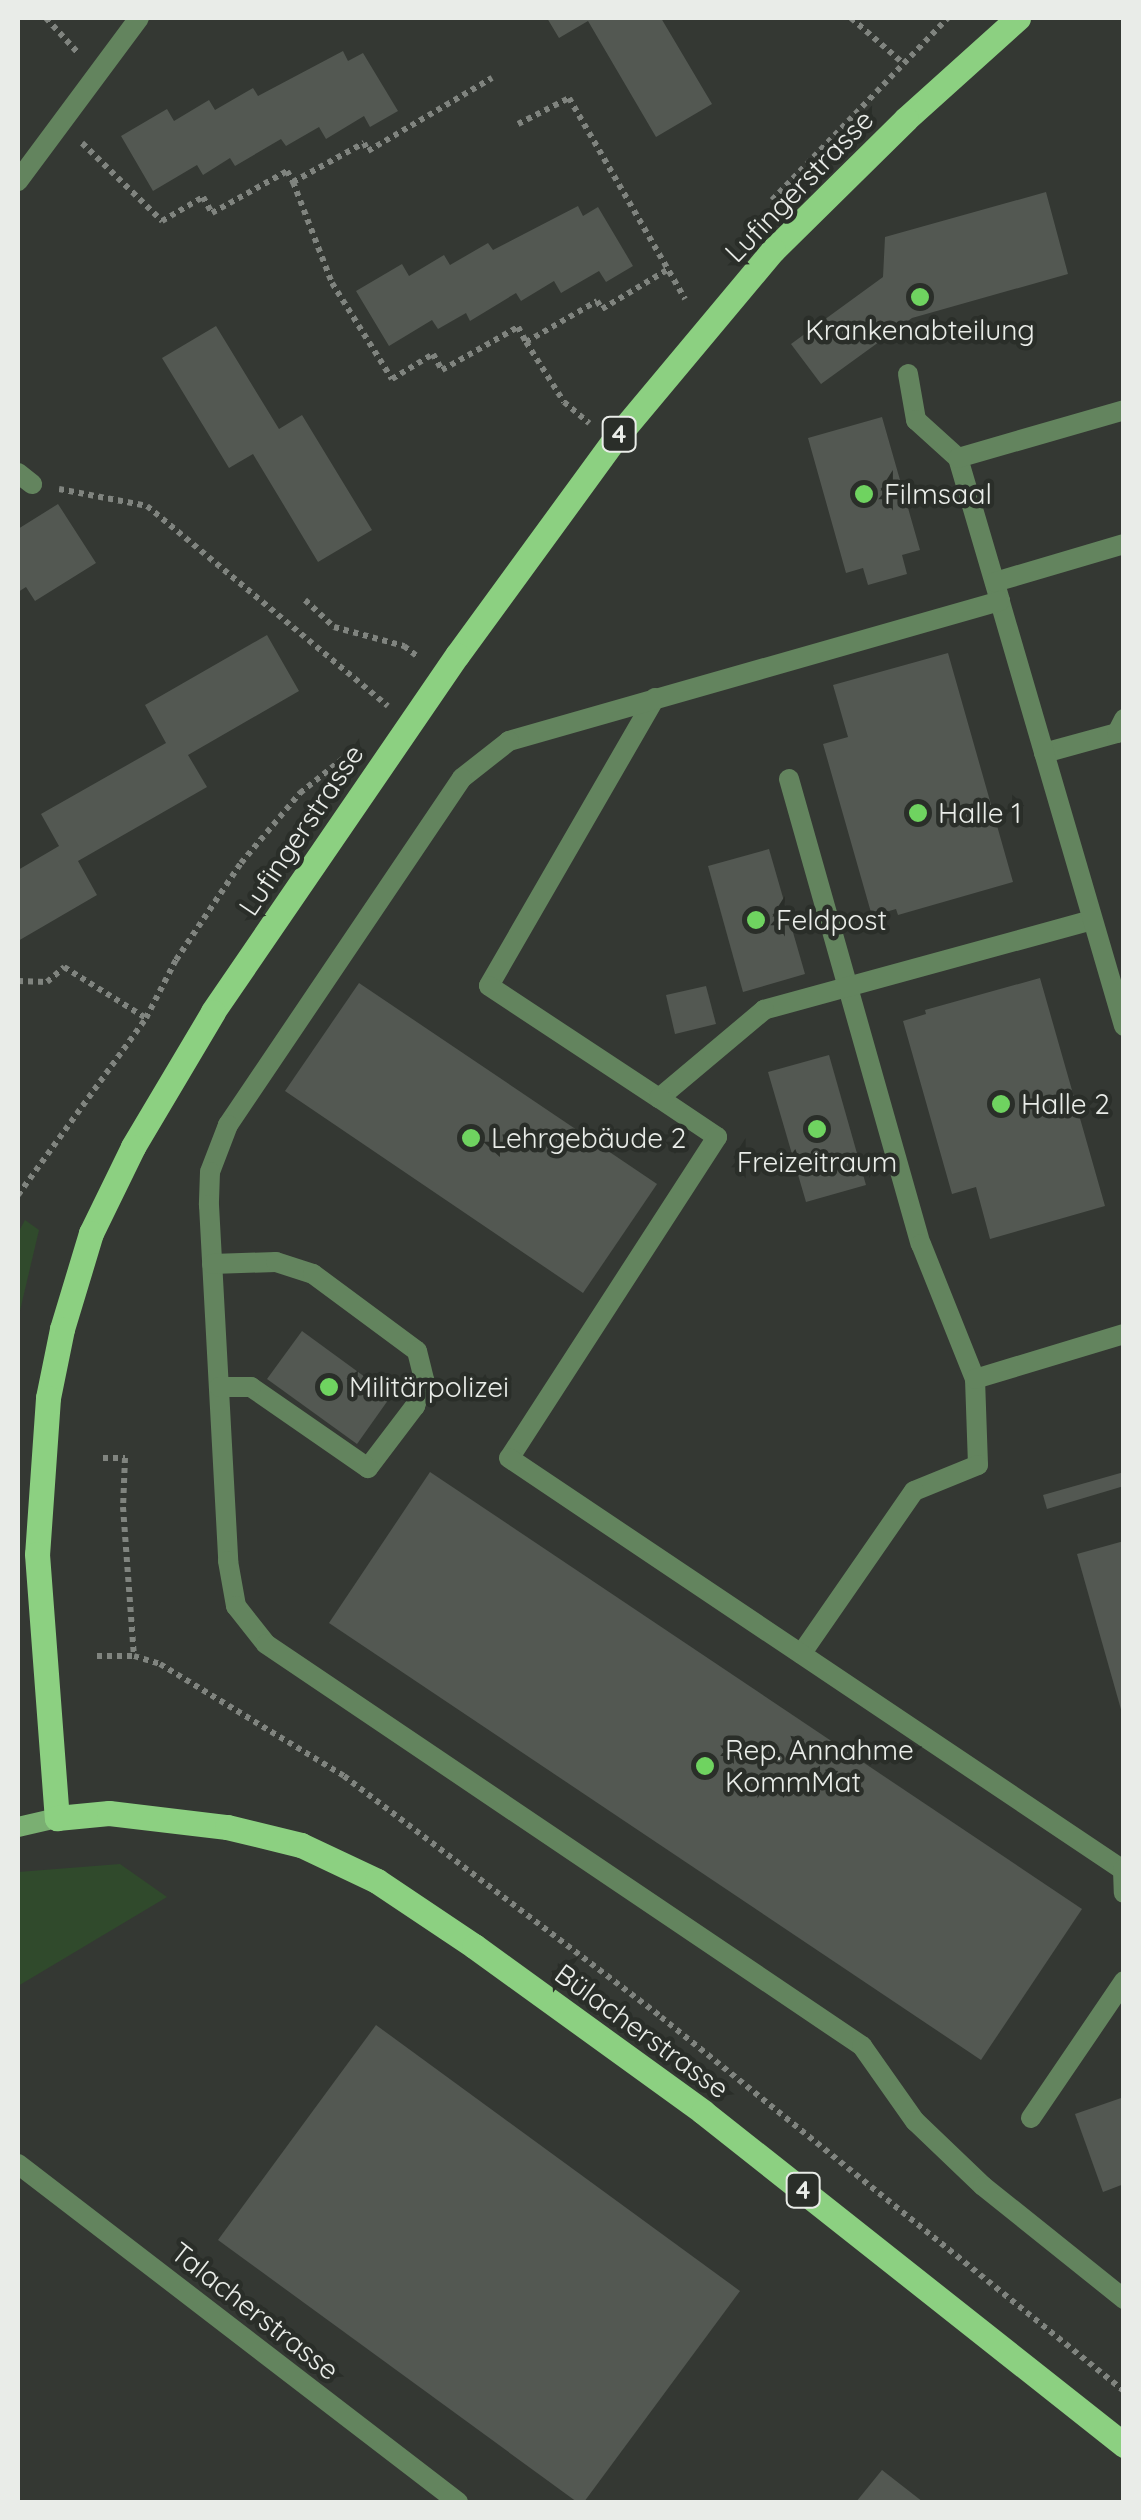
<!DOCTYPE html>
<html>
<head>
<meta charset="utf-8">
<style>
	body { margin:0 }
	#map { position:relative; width:1141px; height:2520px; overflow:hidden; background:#343833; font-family:Quicksand,sans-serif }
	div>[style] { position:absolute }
	.green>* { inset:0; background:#304a2c }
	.building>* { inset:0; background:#535852 }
	.path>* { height:6px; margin-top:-3px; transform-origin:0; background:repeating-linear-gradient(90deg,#80847f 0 5px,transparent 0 10px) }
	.lane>* { height:20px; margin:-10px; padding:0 10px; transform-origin:10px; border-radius:10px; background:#63845e }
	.street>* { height:20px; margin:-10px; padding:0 10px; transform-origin:10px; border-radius:10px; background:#63845e }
	.secondary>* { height:20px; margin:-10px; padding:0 10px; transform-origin:10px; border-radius:10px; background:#7aaf72 }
	.primary>* { height:25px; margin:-12.5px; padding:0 12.5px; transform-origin:12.5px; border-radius:12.5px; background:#8cd081 }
	.dots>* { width:28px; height:28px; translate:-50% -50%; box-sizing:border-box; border:5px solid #2a2e29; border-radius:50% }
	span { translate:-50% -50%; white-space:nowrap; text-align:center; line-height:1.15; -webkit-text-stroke:9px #2a2e29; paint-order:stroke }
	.shield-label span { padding:2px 8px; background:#2a2e29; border:2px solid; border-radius:8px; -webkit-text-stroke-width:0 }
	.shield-label { font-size:25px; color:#e9ece8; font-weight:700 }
	.street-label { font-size:28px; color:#e9ece8 }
	.poi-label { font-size:28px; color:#e9ece8 }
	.left { translate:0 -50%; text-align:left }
	.frame { position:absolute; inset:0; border:20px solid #e9ece8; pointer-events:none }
</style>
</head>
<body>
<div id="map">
	<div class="green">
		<i style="clip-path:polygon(25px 1220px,39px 1230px,18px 1319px,18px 1233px)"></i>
		<i style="clip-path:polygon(120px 1864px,167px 1897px,18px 1986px,18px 1872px)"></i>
	</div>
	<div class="building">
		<i style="clip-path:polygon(547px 18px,661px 18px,712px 104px,656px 137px,588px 21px,559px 38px)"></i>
		<i style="clip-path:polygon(343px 51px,348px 61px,363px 53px,398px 111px,370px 127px,364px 116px,326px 139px,319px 127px,286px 146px,281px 139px,235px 166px,230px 158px,203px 175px,197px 165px,153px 191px,121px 136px,167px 109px,174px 121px,209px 100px,215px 110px,253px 88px,258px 96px)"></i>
		<i style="clip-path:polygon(1046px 192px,1068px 274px,912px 318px,821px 384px,791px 344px,883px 277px,885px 237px)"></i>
		<i style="clip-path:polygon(578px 206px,583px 216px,598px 207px,633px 266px,606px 282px,599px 271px,561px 293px,554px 281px,521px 301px,516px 293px,470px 321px,466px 313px,438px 329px,432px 320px,389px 346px,356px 291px,402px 264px,409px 276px,444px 255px,450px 265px,488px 243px,493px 250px)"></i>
		<i style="clip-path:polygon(216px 326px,279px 429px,302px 415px,372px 530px,318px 562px,253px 454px,229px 468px,162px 358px)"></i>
		<i style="clip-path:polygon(882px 417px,920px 550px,902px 555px,907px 574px,868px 585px,863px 568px,846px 573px,808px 438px)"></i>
		<i style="clip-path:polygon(58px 504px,96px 563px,35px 601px,26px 587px,18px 592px,18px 529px)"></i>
		<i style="clip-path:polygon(267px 635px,299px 691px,188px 755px,207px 787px,78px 861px,97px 895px,18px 941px,18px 870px,59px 846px,41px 814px,166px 743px,145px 705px)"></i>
		<i style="clip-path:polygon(948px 653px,1013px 882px,898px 915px,896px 909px,872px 916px,823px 744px,848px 737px,833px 685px)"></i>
		<i style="clip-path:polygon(769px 849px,805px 974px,743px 992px,708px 866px)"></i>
		<i style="clip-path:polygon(1040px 978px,1105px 1206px,990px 1239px,976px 1187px,952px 1194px,903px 1021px,926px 1014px,925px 1010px)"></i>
		<i style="clip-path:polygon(359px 983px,657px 1184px,583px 1293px,285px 1091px)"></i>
		<i style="clip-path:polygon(706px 986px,716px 1024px,675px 1034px,666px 995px)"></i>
		<i style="clip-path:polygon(829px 1055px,866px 1185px,806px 1202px,768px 1072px)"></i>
		<i style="clip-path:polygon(302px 1331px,391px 1396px,357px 1444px,267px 1379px)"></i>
		<i style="clip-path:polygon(430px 1472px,1082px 1909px,981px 2060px,329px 1623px)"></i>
		<i style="clip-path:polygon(1124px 1472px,1124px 1486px,1047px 1509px,1043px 1495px)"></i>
		<i style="clip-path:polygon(1124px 1541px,1124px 1712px,1122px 1713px,1077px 1554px)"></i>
		<i style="clip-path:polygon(376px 2025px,740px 2291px,584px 2502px,577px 2502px,218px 2240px)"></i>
		<i style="clip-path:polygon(1124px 2097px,1124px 2184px,1103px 2192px,1075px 2114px)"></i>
		<i style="clip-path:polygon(882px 2470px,923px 2502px,856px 2502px)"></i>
	</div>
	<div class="path">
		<i style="left:46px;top:18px;width:49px;rotate:47.5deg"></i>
		<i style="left:851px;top:18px;width:69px;rotate:40.9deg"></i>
		<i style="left:518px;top:124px;width:57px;rotate:-27deg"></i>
		<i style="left:569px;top:98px;width:232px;rotate:60deg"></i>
		<i style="left:82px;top:143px;width:112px;rotate:44.3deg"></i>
		<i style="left:162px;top:221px;width:48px;rotate:-30.3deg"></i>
		<i style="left:203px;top:197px;width:18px;rotate:61deg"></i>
		<i style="left:212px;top:213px;width:86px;rotate:-29.2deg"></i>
		<i style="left:287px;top:171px;width:13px;rotate:61deg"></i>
		<i style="left:293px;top:182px;width:81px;rotate:-28.8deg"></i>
		<i style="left:364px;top:143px;width:9px;rotate:63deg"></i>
		<i style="left:368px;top:151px;width:144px;rotate:-30.5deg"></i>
		<i style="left:293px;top:182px;width:108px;rotate:68.9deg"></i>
		<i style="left:332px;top:283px;width:113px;rotate:58deg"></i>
		<i style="left:392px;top:379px;width:48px;rotate:-31.4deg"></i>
		<i style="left:433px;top:354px;width:18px;rotate:61deg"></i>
		<i style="left:442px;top:370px;width:87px;rotate:-29.5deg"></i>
		<i style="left:518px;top:327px;width:17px;rotate:62deg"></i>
		<i style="left:526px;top:342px;width:82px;rotate:-30deg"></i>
		<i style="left:597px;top:301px;width:9px;rotate:58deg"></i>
		<i style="left:602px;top:309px;width:76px;rotate:-31deg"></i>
		<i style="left:772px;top:200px;width:253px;rotate:-46deg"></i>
		<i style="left:526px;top:342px;width:71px;rotate:57.7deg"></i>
		<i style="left:564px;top:402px;width:33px;rotate:40deg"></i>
		<i style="left:59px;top:489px;width:90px;rotate:10.9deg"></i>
		<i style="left:147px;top:506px;width:313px;rotate:39.7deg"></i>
		<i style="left:305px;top:600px;width:40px;rotate:43deg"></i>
		<i style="left:334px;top:627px;width:73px;rotate:15.2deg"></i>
		<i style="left:404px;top:646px;width:16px;rotate:38deg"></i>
		<i style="left:18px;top:981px;width:29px;rotate:2deg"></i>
		<i style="left:47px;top:982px;width:23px;rotate:-41deg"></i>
		<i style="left:64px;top:967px;width:97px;rotate:31.9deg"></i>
		<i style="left:18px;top:1195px;width:218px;rotate:-54.1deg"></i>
		<i style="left:146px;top:1018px;width:65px;rotate:-62.7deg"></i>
		<i style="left:176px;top:960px;width:117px;rotate:-56.2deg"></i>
		<i style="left:241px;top:863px;width:92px;rotate:-49.9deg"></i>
		<i style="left:300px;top:793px;width:58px;rotate:-38.7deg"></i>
		<i style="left:103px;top:1458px;width:22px"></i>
		<i style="left:125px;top:1458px;width:49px;rotate:92.3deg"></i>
		<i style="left:123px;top:1507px;width:149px;rotate:85.8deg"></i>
		<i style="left:97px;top:1656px;width:37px"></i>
		<i style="left:134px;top:1656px;width:27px;rotate:17deg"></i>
		<i style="left:160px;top:1664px;width:215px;rotate:31.3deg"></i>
		<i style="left:344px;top:1776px;width:398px;rotate:37.2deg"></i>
		<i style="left:661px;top:2017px;width:595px;rotate:38.93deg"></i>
	</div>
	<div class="lane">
		<i style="left:908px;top:374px;width:47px;rotate:80.1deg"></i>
		<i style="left:916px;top:420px;width:57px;rotate:42.1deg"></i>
		<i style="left:958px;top:458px;width:149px;rotate:73.6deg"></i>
		<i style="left:958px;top:458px;width:173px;rotate:-16.1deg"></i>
		<i style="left:18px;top:473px;width:18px;rotate:38deg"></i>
		<i style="left:995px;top:582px;width:134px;rotate:-16.4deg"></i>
		<i style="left:655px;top:698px;width:332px;rotate:120deg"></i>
		<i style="left:489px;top:986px;width:204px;rotate:33.4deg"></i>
		<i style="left:1044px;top:753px;width:76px;rotate:-15.3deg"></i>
		<i style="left:1117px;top:733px;width:16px;rotate:-63deg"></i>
		<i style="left:789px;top:779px;width:483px;rotate:74.2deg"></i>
		<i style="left:921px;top:1244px;width:145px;rotate:68.2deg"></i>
		<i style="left:975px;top:1379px;width:86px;rotate:88deg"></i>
		<i style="left:978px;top:1465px;width:69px;rotate:157.9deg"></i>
		<i style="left:914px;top:1491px;width:198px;rotate:124.7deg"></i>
		<i style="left:1092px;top:920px;width:340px;rotate:164.7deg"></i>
		<i style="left:764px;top:1010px;width:137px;rotate:140deg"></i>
		<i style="left:659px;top:1098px;width:70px;rotate:33.9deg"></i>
		<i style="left:717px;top:1137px;width:382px;rotate:122.9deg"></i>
		<i style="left:509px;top:1458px;width:739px;rotate:33.86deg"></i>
		<i style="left:1123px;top:1870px;width:23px;rotate:88deg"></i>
		<i style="left:1124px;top:1026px;width:443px;rotate:-106.3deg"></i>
		<i style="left:1000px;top:601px;width:511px;rotate:164.09deg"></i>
		<i style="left:509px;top:741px;width:60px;rotate:141.8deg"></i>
		<i style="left:462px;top:778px;width:419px;rotate:124deg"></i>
		<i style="left:228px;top:1125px;width:50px;rotate:111deg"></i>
		<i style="left:210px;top:1172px;width:33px;rotate:92deg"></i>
		<i style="left:209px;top:1205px;width:357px;rotate:86.9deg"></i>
		<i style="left:228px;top:1561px;width:46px;rotate:79.9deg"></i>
		<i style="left:236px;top:1606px;width:48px;rotate:51.7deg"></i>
		<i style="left:266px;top:1644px;width:719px;rotate:34deg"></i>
		<i style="left:862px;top:2046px;width:92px;rotate:54.8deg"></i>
		<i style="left:915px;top:2121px;width:94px;rotate:43.7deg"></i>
		<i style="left:983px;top:2186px;width:181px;rotate:38.7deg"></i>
		<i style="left:212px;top:1264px;width:64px;rotate:-1.8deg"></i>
		<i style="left:276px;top:1262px;width:39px;rotate:18deg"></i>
		<i style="left:313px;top:1274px;width:129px;rotate:36.5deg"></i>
		<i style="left:417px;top:1351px;width:30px;rotate:76deg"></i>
		<i style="left:424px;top:1380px;width:28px;rotate:109deg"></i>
		<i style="left:415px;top:1406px;width:78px;rotate:127.2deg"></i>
		<i style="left:368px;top:1468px;width:142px;rotate:-145.3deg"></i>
		<i style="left:251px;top:1387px;width:32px;rotate:180deg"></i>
		<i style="left:975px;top:1379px;width:156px;rotate:-16.8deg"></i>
		<i style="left:1031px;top:2118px;width:166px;rotate:-55.8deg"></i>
	</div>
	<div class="street">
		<i style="left:18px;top:181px;width:203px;rotate:-53.4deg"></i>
		<i style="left:18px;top:2164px;width:555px;rotate:37.53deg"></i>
	</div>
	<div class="secondary">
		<i style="left:18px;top:1827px;width:40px;rotate:-13deg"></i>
	</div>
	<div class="primary">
		<i style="left:1018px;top:18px;width:151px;rotate:138deg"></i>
		<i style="left:906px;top:119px;width:187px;rotate:135.4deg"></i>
		<i style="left:773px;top:250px;width:248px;rotate:129.9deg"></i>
		<i style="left:614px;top:440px;width:266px;rotate:126.1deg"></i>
		<i style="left:457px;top:655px;width:432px;rotate:124.4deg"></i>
		<i style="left:213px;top:1012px;width:157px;rotate:120.7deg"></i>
		<i style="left:133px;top:1147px;width:96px;rotate:116deg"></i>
		<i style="left:91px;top:1233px;width:100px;rotate:106.8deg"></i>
		<i style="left:62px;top:1329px;width:70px;rotate:101.5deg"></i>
		<i style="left:48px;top:1398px;width:156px;rotate:94deg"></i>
		<i style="left:37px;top:1554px;width:265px;rotate:85.7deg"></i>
		<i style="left:57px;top:1818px;width:52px;rotate:-5.5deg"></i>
		<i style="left:109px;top:1813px;width:119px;rotate:6.8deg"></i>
		<i style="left:227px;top:1827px;width:76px;rotate:13.7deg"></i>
		<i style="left:301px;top:1845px;width:84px;rotate:25.3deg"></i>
		<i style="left:377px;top:1881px;width:117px;rotate:33.8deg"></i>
		<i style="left:474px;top:1946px;width:283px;rotate:35.9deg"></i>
		<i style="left:703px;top:2112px;width:537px;rotate:38.34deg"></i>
	</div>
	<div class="dots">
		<i style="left:920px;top:297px;background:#6fd360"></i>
		<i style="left:864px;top:494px;background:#6fd360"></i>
		<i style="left:918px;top:813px;background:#6fd360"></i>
		<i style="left:756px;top:920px;background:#6fd360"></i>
		<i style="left:1001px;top:1104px;background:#6fd360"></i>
		<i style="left:817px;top:1129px;background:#6fd360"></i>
		<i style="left:471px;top:1138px;background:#6fd360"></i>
		<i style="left:329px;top:1387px;background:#6fd360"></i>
		<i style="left:705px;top:1766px;background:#6fd360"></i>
	</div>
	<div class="shield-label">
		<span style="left:619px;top:434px">4</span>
		<span style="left:803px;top:2190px">4</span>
	</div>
	<div class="street-label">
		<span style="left:799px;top:186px;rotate:-46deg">Lufingerstrasse</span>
		<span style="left:301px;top:830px;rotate:-56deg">Lufingerstrasse</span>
		<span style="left:642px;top:2031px;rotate:36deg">Bülacherstrasse</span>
		<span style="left:255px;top:2311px;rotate:38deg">Talacherstrasse</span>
	</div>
	<div class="poi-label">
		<span style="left:920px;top:330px">Krankenabteilung</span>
		<span class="left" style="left:884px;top:494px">Filmsaal</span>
		<span class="left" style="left:938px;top:813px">Halle 1</span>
		<span class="left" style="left:776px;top:920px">Feldpost</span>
		<span class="left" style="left:1021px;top:1104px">Halle 2</span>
		<span class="left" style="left:491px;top:1138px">Lehrgebäude 2</span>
		<span style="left:817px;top:1162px">Freizeitraum</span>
		<span class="left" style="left:349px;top:1387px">Militärpolizei</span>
		<span class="left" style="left:725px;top:1766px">Rep. Annahme<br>KommMat</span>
	</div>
	<div class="frame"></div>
</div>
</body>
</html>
